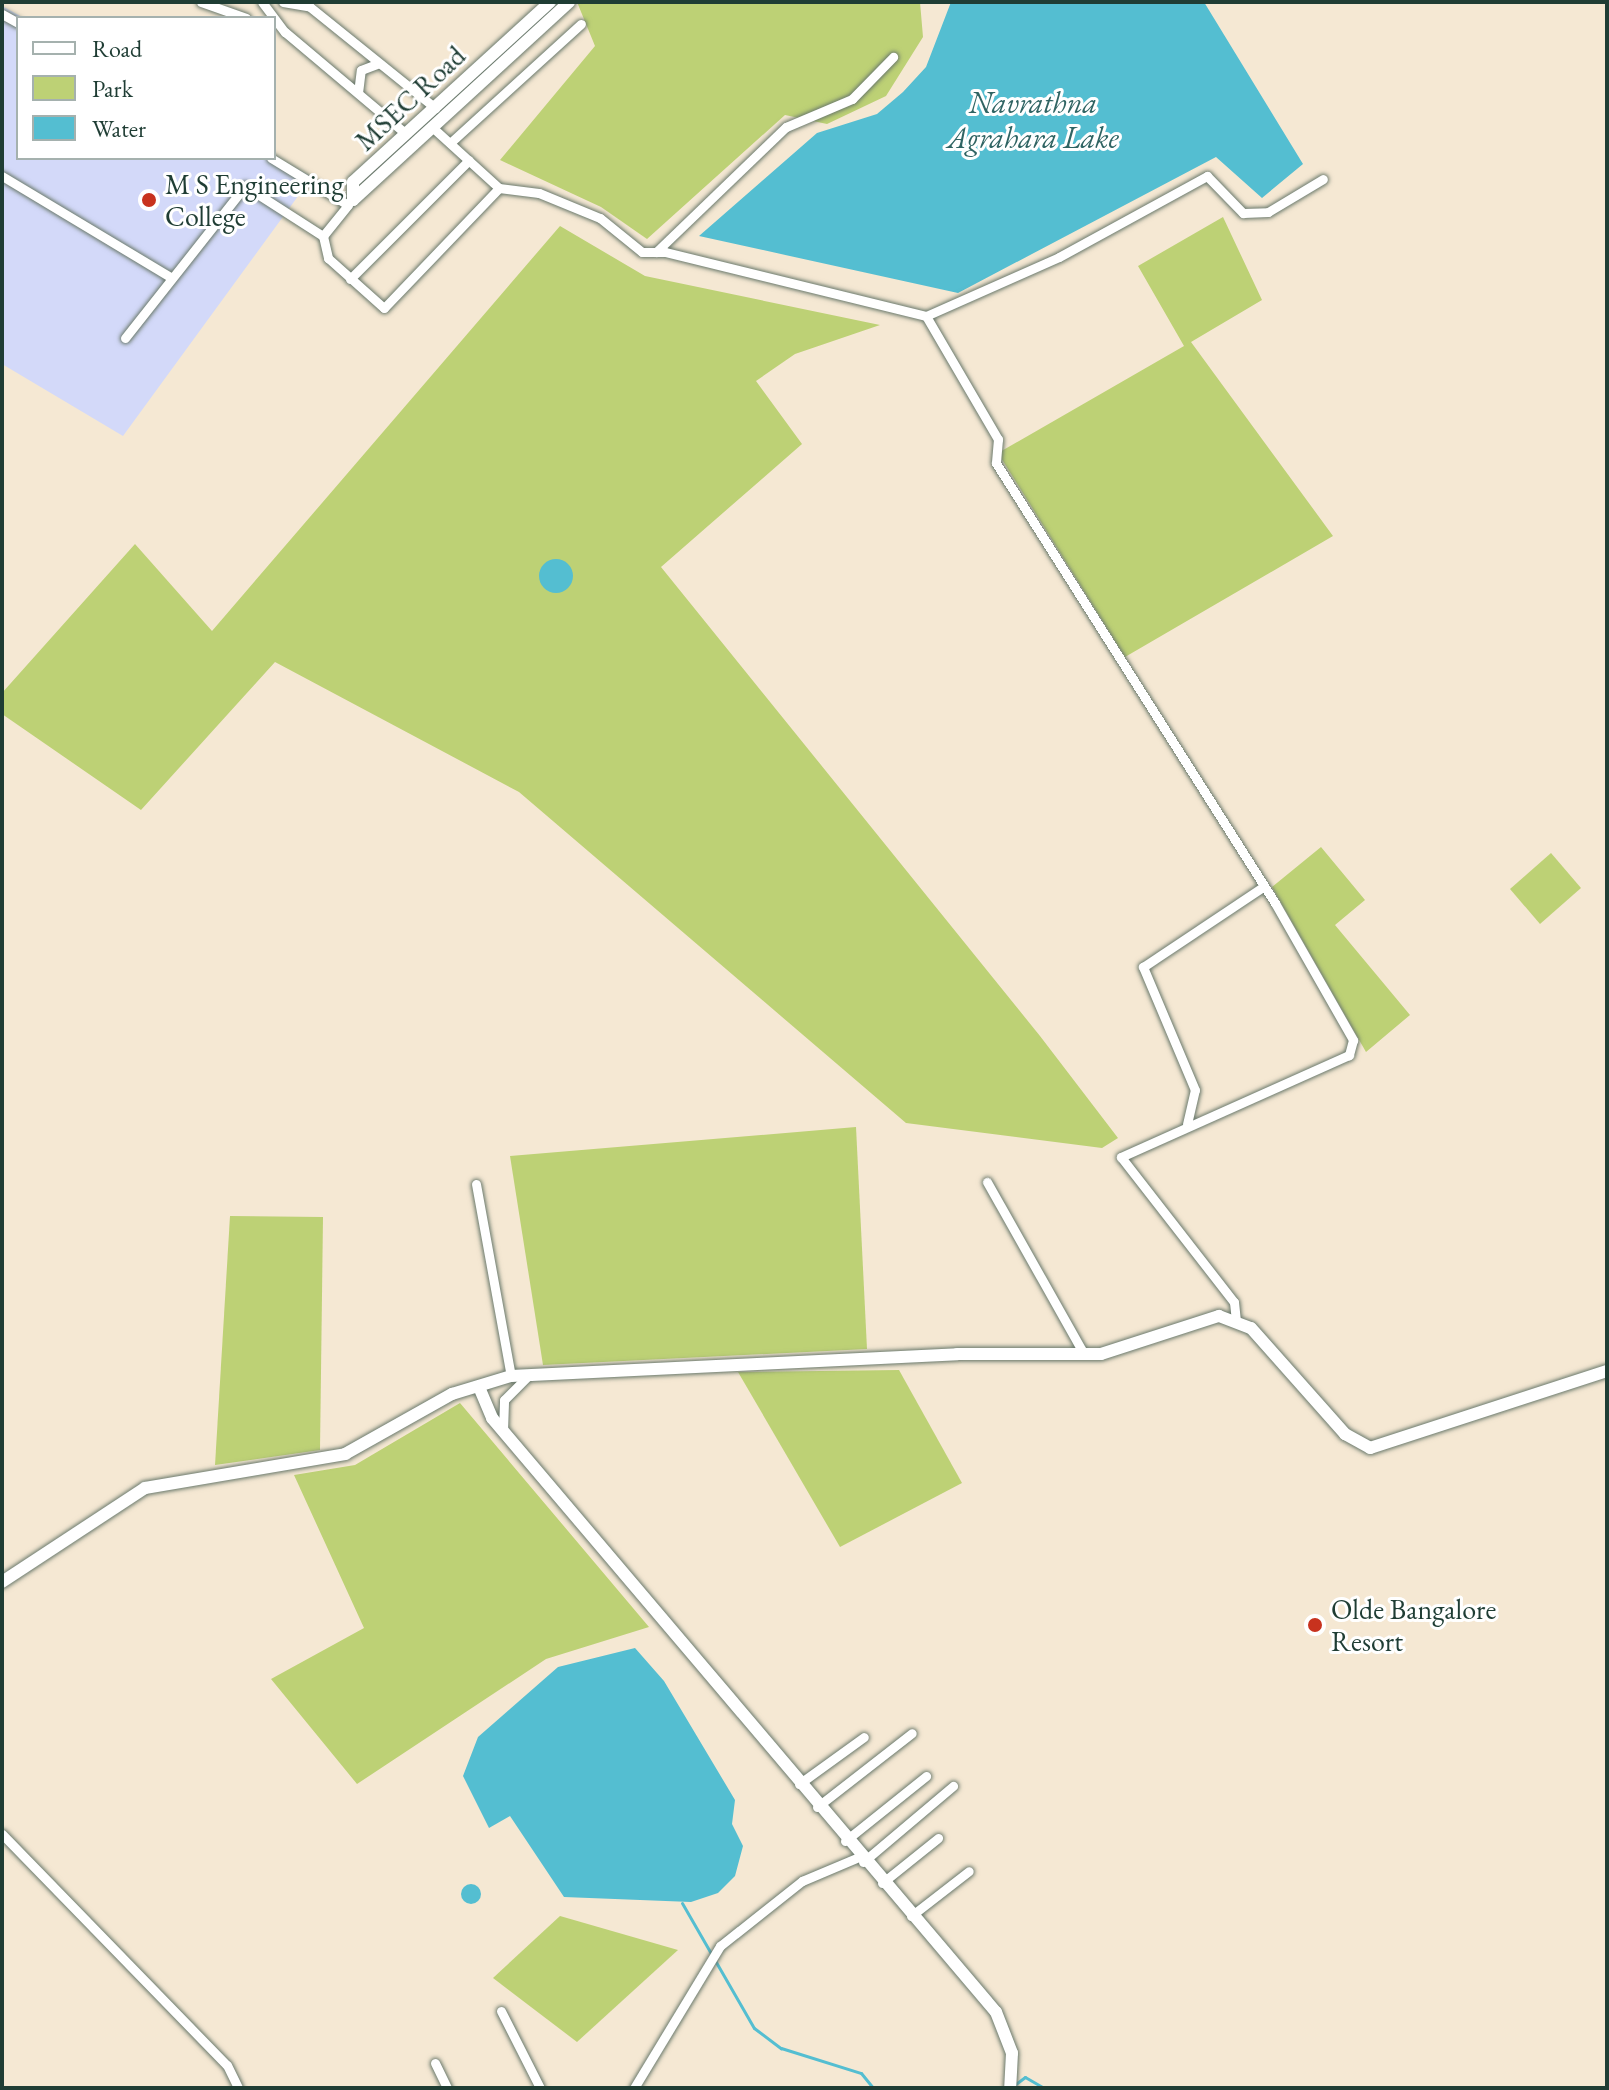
<!DOCTYPE html>
<html>
<head>
<meta charset="utf-8">
<style>
	body { margin:0 }
	#map { position:relative; width:1609px; height:2090px; overflow:hidden; background:#f5e8d3; font-family:"EB Garamond",serif }
	div>[style] { position:absolute }
	.built>* { inset:0; background:#d3d9f9 }
	.green>* { inset:0; background:#bdd175 }
	.water>* { inset:0; background:#54bed1 }
	.round { border-radius:50% }
	.stream>* { height:3px; margin:-1.5px; padding:0 1.5px; transform-origin:1.5px; border-radius:1.5px; background:#54bed1 }
	.roads { filter:drop-shadow(0 0 2px #6a796c) drop-shadow(0 0 2px #6a796c) }
	.street>* { height:9px; margin:-4.5px; padding:0 4.5px; transform-origin:4.5px; border-radius:4.5px; background:#fff }
	.secondary>* { height:12px; margin:-6px; padding:0 6px; transform-origin:6px; border-radius:6px; background:#fff }
	.dots>* { width:22px; height:22px; translate:-50% -50%; box-sizing:border-box; border:4px solid #fff; border-radius:50% }
	span { translate:-50% -50%; white-space:nowrap; text-align:center; line-height:1.15; -webkit-text-stroke:6px #fff; paint-order:stroke }
	.street-label { font-size:28px; color:#1f3d34 }
	.poi-label { font-size:28px; color:#1f3d34 }
	.left { translate:0 -50%; text-align:left }
	.water-label { font-size:30px; color:#2f6463; font-style:italic }
	.frame { position:absolute; inset:0; border:4px solid #1f3d34; pointer-events:none }
	.legend { position:absolute; left:16px; top:16px; width:260px; height:144px; box-sizing:border-box; background:#fff; border:2px solid #a5b1ae; margin:0; padding:10px 14px; list-style:none; font-size:24px; color:#1f3d34 }
	.legend li { display:flex; align-items:center; gap:16px; height:40px }
	.legend b { width:40px; border:2px solid #a5b1ae }
</style>
</head>
<body>
<div id="map">
	<div class="built">
		<i style="clip-path:polygon(2px 6px,24px 18px,18px 18px,18px 158px,274px 156px,312px 177px,123px 436px,2px 364px)"></i>
	</div>
	<div class="green">
		<i style="clip-path:polygon(577px 2px,920px 2px,923px 37px,886px 96px,827px 124px,785px 115px,647px 239px,601px 207px,500px 160px,595px 46px)"></i>
		<i style="clip-path:polygon(1223px 217px,1262px 300px,1191px 342px,1333px 536px,1125px 657px,998px 453px,1184px 346px,1138px 266px)"></i>
		<i style="clip-path:polygon(560px 226px,645px 276px,880px 325px,795px 354px,756px 381px,802px 444px,661px 567px,1040px 1036px,1118px 1138px,1102px 1148px,906px 1123px,519px 792px,275px 662px,141px 810px,2px 714px,2px 693px,135px 544px,212px 631px)"></i>
		<i style="clip-path:polygon(1321px 847px,1365px 900px,1335px 925px,1410px 1015px,1366px 1052px,1272px 887px)"></i>
		<i style="clip-path:polygon(1551px 853px,1581px 888px,1540px 924px,1510px 889px)"></i>
		<i style="clip-path:polygon(856px 1127px,867px 1349px,543px 1365px,510px 1156px)"></i>
		<i style="clip-path:polygon(230px 1216px,323px 1217px,320px 1450px,215px 1465px)"></i>
		<i style="clip-path:polygon(899px 1370px,962px 1483px,840px 1547px,738px 1372px)"></i>
		<i style="clip-path:polygon(460px 1403px,649px 1627px,546px 1659px,357px 1784px,271px 1679px,364px 1628px,294px 1475px,355px 1465px)"></i>
		<i style="clip-path:polygon(560px 1916px,678px 1950px,577px 2042px,493px 1978px)"></i>
	</div>
	<div class="water">
		<i style="clip-path:polygon(951px 2px,1204px 2px,1303px 164px,1262px 198px,1216px 157px,958px 293px,699px 236px,817px 133px,877px 114px,903px 92px,926px 67px)"></i>
		<i class="round" style="left:539px;top:559px;width:34px;height:34px"></i>
		<i style="clip-path:polygon(635px 1648px,664px 1681px,735px 1800px,732px 1824px,743px 1846px,735px 1876px,718px 1893px,691px 1902px,564px 1897px,510px 1816px,489px 1828px,463px 1776px,478px 1737px,558px 1667px)"></i>
		<i class="round" style="left:461px;top:1884px;width:20px;height:20px"></i>
	</div>
	<div class="stream">
		<i style="left:682px;top:1903px;width:144px;rotate:60.1deg"></i>
		<i style="left:754px;top:2028px;width:34px;rotate:37deg"></i>
		<i style="left:781px;top:2048px;width:84px;rotate:17.4deg"></i>
		<i style="left:861px;top:2073px;width:19px;rotate:51deg"></i>
		<i style="left:1013px;top:2086px;width:15px;rotate:-37deg"></i>
		<i style="left:1025px;top:2077px;width:22px;rotate:30deg"></i>
	</div>
	<div class="roads">
		<div class="street">
			<i style="left:201px;top:2px;width:48px;rotate:19.6deg"></i>
			<i style="left:262px;top:2px;width:38px;rotate:53deg"></i>
			<i style="left:285px;top:32px;width:158px;rotate:40.1deg"></i>
			<i style="left:283px;top:2px;width:27px;rotate:10deg"></i>
			<i style="left:310px;top:7px;width:161px;rotate:38.9deg"></i>
			<i style="left:2px;top:14px;width:18px;rotate:29deg"></i>
			<i style="left:358px;top:93px;width:23px;rotate:-83deg"></i>
			<i style="left:361px;top:70px;width:19px;rotate:-21deg"></i>
			<i style="left:450px;top:143px;width:177px;rotate:-42.3deg"></i>
			<i style="left:271px;top:158px;width:90px;rotate:31.4deg"></i>
			<i style="left:348px;top:205px;width:40px;rotate:129deg"></i>
			<i style="left:323px;top:236px;width:23px;rotate:77deg"></i>
			<i style="left:328px;top:258px;width:75px;rotate:41.8deg"></i>
			<i style="left:384px;top:308px;width:166px;rotate:-46.2deg"></i>
			<i style="left:499px;top:188px;width:91px;rotate:-137.7deg"></i>
			<i style="left:2px;top:176px;width:198px;rotate:31deg"></i>
			<i style="left:499px;top:188px;width:40px;rotate:7.1deg"></i>
			<i style="left:539px;top:193px;width:66px;rotate:22.3deg"></i>
			<i style="left:600px;top:218px;width:54px;rotate:39deg"></i>
			<i style="left:642px;top:252px;width:23px"></i>
			<i style="left:665px;top:252px;width:269px;rotate:13.8deg"></i>
			<i style="left:926px;top:316px;width:143px;rotate:59.7deg"></i>
			<i style="left:998px;top:439px;width:24px;rotate:95deg"></i>
			<i style="left:996px;top:463px;width:521px;rotate:57.62deg"></i>
			<i style="left:1275px;top:903px;width:158px;rotate:60.3deg"></i>
			<i style="left:1353px;top:1040px;width:16px;rotate:105deg"></i>
			<i style="left:1349px;top:1055px;width:250px;rotate:155.9deg"></i>
			<i style="left:1121px;top:1157px;width:184px;rotate:52.1deg"></i>
			<i style="left:1234px;top:1302px;width:20px;rotate:84deg"></i>
			<i style="left:656px;top:252px;width:180px;rotate:-43.9deg"></i>
			<i style="left:786px;top:127px;width:72px;rotate:-23deg"></i>
			<i style="left:852px;top:99px;width:59px;rotate:-45.7deg"></i>
			<i style="left:350px;top:279px;width:168px;rotate:-45deg"></i>
			<i style="left:926px;top:316px;width:145px;rotate:-23.9deg"></i>
			<i style="left:1059px;top:257px;width:169px;rotate:-28.7deg"></i>
			<i style="left:1207px;top:176px;width:52px;rotate:45.8deg"></i>
			<i style="left:1243px;top:213px;width:25px;rotate:-2deg"></i>
			<i style="left:1268px;top:212px;width:64px;rotate:-31deg"></i>
			<i style="left:125px;top:338px;width:194px;rotate:-51.7deg"></i>
			<i style="left:245px;top:186px;width:93px;rotate:32.7deg"></i>
			<i style="left:1187px;top:1124px;width:35px;rotate:-77deg"></i>
			<i style="left:1195px;top:1090px;width:134px;rotate:-112.9deg"></i>
			<i style="left:1143px;top:967px;width:144px;rotate:-33.7deg"></i>
			<i style="left:987px;top:1182px;width:197px;rotate:60.6deg"></i>
			<i style="left:476px;top:1184px;width:195px;rotate:79.7deg"></i>
			<i style="left:503px;top:1431px;width:31px;rotate:-88deg"></i>
			<i style="left:504px;top:1400px;width:33px;rotate:-45deg"></i>
			<i style="left:799px;top:1784px;width:80px;rotate:-35.9deg"></i>
			<i style="left:817px;top:1807px;width:120px;rotate:-37.9deg"></i>
			<i style="left:2px;top:1834px;width:322px;rotate:45.8deg"></i>
			<i style="left:227px;top:2065px;width:25px;rotate:64deg"></i>
			<i style="left:845px;top:1841px;width:104px;rotate:-38.7deg"></i>
			<i style="left:863px;top:1862px;width:118px;rotate:-40.2deg"></i>
			<i style="left:882px;top:1883px;width:72px;rotate:-38.8deg"></i>
			<i style="left:911px;top:1916px;width:73px;rotate:-37.8deg"></i>
			<i style="left:501px;top:2011px;width:86px;rotate:63.1deg"></i>
			<i style="left:435px;top:2063px;width:28px;rotate:64deg"></i>
			<i style="left:634px;top:2088px;width:166px;rotate:-58.8deg"></i>
			<i style="left:720px;top:1946px;width:105px;rotate:-38.4deg"></i>
			<i style="left:802px;top:1881px;width:62px;rotate:-22.8deg"></i>
		</div>
		<div class="secondary">
			<i style="left:353px;top:200px;width:293px;rotate:-42.5deg"></i>
			<i style="left:353px;top:200px;width:18px;rotate:-90deg"></i>
			<i style="left:353px;top:182px;width:267px;rotate:-42.4deg"></i>
			<i style="left:479px;top:1387px;width:34px;rotate:67deg"></i>
			<i style="left:492px;top:1418px;width:779px;rotate:49.69deg"></i>
			<i style="left:996px;top:2012px;width:44px;rotate:68.7deg"></i>
			<i style="left:1012px;top:2053px;width:35px;rotate:93deg"></i>
			<i style="left:2px;top:1582px;width:171px;rotate:-33.3deg"></i>
			<i style="left:145px;top:1488px;width:203px;rotate:-9.6deg"></i>
			<i style="left:345px;top:1454px;width:123px;rotate:-29.3deg"></i>
			<i style="left:452px;top:1394px;width:62px;rotate:-17deg"></i>
			<i style="left:511px;top:1376px;width:447px;rotate:-2.8deg"></i>
			<i style="left:957px;top:1354px;width:144px"></i>
			<i style="left:1101px;top:1354px;width:124px;rotate:-17.9deg"></i>
			<i style="left:1219px;top:1316px;width:34px;rotate:21deg"></i>
			<i style="left:1251px;top:1328px;width:142px;rotate:48.4deg"></i>
			<i style="left:1345px;top:1434px;width:29px;rotate:29deg"></i>
			<i style="left:1370px;top:1448px;width:249px;rotate:-18deg"></i>
		</div>
	</div>
	<div class="dots">
		<i style="left:149px;top:200px;background:#c8321e"></i>
		<i style="left:1315px;top:1625px;background:#c8321e"></i>
	</div>
	<div class="street-label">
		<span style="left:410px;top:98px;rotate:-43deg">MSEC Road</span>
	</div>
	<div class="poi-label">
		<span class="left" style="left:165px;top:200px">M S Engineering<br>College</span>
		<span class="left" style="left:1331px;top:1625px">Olde Bangalore<br>Resort</span>
	</div>
	<div class="water-label">
		<span style="left:1033px;top:120px">Navrathna<br>Agrahara Lake</span>
	</div>
	<div class="frame"></div>
	<ul class="legend">
	<li><b style="height:10px;background:#fff"></b>Road</li>
	<li><b style="height:22px;background:#bdd175"></b>Park</li>
	<li><b style="height:22px;background:#54bed1"></b>Water</li>
	</ul>
</div>
</body>
</html>
